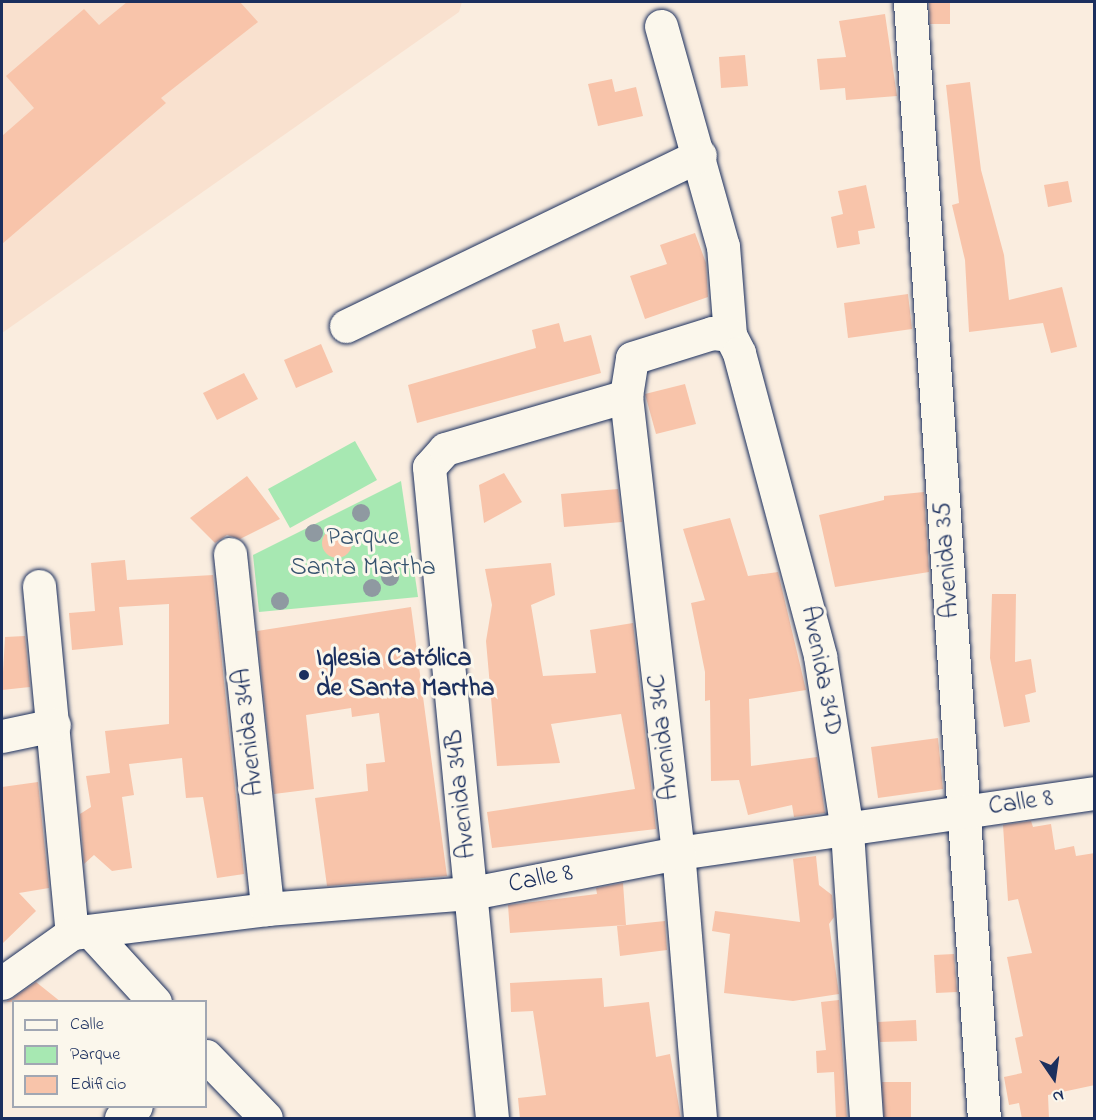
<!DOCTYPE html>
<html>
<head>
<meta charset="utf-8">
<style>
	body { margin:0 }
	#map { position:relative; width:1096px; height:1120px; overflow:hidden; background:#faeddf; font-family:"Indie Flower",sans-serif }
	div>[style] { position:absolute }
	.built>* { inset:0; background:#f9e1cf }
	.green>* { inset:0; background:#a7e8b2 }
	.building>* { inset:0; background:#f8c4aa }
	.round { border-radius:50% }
	.roads { filter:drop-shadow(0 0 2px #1b2f5e) drop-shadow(0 0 2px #1b2f5e) }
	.minor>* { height:33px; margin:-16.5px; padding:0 16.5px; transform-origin:16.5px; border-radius:16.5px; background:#fbf7ec }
	.trees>* { width:18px; height:18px; margin:-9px; border-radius:50%; background:#8f99a1 }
	.dots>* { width:16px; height:16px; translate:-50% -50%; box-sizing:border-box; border:3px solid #fbf7ec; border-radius:50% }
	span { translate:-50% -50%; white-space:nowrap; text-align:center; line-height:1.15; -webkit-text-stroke:6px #fbf7ec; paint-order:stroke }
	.park-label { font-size:26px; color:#37546f }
	.street-label { font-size:26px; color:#1b2f5e }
	.poi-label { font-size:26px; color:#1b2f5e; font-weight:700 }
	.left { translate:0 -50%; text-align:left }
	.frame { position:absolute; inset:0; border:3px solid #1b2f5e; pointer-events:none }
	.legend { position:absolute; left:12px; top:1000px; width:195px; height:108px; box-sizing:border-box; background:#fbf7ec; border:2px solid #a1a7b3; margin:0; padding:8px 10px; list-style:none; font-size:18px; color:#1b2f5e }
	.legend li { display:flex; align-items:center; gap:12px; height:30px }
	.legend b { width:30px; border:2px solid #a1a7b3 }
	.north { position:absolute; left:1024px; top:1048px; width:60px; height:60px; -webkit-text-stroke:4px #fbf7ec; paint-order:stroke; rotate:167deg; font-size:16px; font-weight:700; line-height:24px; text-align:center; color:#1b2f5e }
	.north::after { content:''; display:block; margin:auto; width:21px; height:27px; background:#1b2f5e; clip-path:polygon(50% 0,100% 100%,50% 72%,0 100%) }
</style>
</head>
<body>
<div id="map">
	<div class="built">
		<i style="clip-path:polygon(2px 2px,462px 2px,459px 12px,2px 333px)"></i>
	</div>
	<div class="green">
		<i style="clip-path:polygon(355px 441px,377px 480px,290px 528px,268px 489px)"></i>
		<i style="clip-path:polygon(401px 481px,418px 597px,259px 612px,253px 555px)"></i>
	</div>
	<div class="building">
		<i style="clip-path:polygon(127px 2px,240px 2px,258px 22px,161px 98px,166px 103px,2px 244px,2px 136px,34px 108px,6px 76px,84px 9px,99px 25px)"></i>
		<i style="clip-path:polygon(929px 2px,950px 2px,950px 24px,930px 24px)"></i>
		<i style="clip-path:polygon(885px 14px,897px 96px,846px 100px,845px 88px,820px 90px,817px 59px,846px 57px,839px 21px)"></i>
		<i style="clip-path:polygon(745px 55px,748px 86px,721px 88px,719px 57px)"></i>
		<i style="clip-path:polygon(612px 79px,615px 92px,636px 87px,643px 116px,598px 126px,588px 84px)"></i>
		<i style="clip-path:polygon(970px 82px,981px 170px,1004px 255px,1009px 300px,1062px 287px,1077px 347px,1051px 353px,1043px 323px,969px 332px,965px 260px,952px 205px,959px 203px,946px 85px)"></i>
		<i style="clip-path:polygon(1068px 181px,1072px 202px,1048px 207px,1044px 185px)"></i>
		<i style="clip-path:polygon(866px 185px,875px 228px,858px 231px,860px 244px,837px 248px,831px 217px,843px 214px,838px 191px)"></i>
		<i style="clip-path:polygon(695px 233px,706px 263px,708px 297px,645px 319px,630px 276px,667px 264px,660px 245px)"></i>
		<i style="clip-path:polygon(908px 294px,912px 329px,848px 338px,844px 303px)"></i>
		<i style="clip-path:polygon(559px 323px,564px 342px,591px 335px,601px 373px,417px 423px,408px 385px,536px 348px,532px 330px)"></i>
		<i style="clip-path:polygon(321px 344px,333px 372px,296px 388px,284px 360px)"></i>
		<i style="clip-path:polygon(244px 373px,258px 399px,217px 420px,203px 393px)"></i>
		<i style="clip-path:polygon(685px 384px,696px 424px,656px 434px,645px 394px)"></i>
		<i style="clip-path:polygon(504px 473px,522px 502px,484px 523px,479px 485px)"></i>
		<i style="clip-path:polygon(247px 476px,280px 519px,240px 539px,227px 535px,215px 543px,190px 518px)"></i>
		<i style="clip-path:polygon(618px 489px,622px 522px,564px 527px,561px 494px)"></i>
		<i style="clip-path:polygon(924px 492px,929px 572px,835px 587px,819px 515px,884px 500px,884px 496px)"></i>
		<i style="clip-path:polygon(730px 518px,748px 576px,778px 572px,806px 690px,749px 699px,751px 766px,817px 757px,825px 813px,794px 817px,792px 805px,748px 815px,739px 780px,711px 781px,710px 700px,705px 701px,705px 672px,691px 603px,705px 600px,683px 529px)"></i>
		<i class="round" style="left:322px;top:528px;width:30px;height:30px"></i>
		<i style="clip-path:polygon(125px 560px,127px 580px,213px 575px,244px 874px,217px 878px,203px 797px,186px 798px,182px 758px,129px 764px,134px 795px,122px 797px,132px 868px,112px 871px,94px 855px,84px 864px,80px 814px,91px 807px,86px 776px,110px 773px,105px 731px,169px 724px,169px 604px,119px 607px,123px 645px,72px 650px,69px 613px,95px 611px,91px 563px)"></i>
		<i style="clip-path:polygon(551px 563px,555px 595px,531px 605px,543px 676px,596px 673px,590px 630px,633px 623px,656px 829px,492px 848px,487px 812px,635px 789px,621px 714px,551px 724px,560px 763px,497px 766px,486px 641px,492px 605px,485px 569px)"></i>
		<i style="clip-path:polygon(992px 594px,1016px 594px,1015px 662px,1031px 659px,1036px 692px,1025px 695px,1030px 722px,1004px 727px,990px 658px)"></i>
		<i style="clip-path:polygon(411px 607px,447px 876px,327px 886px,315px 798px,368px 791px,366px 764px,385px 762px,379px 713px,352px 717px,351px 708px,306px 715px,314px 789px,274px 794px,257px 631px)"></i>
		<i style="clip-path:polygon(25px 636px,30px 687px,2px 690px,5px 637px)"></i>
		<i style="clip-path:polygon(938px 738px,943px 789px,878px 798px,871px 747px)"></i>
		<i style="clip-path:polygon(38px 782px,49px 888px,19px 893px,36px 911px,2px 944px,2px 787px)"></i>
		<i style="clip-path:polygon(1031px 821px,1033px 827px,1051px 824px,1055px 850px,1074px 846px,1076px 856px,1095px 853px,1095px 1085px,1048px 1095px,1049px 1119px,1022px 1119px,1019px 1103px,1009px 1105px,1004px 1077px,1022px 1073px,1015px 1038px,1023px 1036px,1007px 957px,1032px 953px,1018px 899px,1008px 901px,1003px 825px)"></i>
		<i style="clip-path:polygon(816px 856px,819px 885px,832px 895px,834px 917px,829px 924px,839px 994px,793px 1001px,724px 993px,730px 934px,712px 931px,715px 911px,800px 922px,793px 859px)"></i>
		<i style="clip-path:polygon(623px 883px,626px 925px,510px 933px,508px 905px,597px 894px,596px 888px)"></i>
		<i style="clip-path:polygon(665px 921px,667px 950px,620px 956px,617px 926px)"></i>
		<i style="clip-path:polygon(954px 954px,957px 992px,936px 993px,934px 955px)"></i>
		<i style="clip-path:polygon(602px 978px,604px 1007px,649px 1002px,656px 1057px,670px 1054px,681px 1119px,520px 1119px,518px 1098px,546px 1095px,533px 1011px,511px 1012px,510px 983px)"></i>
		<i style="clip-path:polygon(36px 982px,61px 1002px,6px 1002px,13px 998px)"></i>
		<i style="clip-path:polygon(839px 1000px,847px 1119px,836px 1119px,834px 1072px,817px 1073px,816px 1051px,826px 1050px,821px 1002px)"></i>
		<i style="clip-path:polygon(916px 1020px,917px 1041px,880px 1042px,878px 1022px)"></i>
		<i style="clip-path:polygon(882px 1082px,911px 1082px,911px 1119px,884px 1119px)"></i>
	</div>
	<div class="roads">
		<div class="minor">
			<i style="left:910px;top:2px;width:1118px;rotate:86.21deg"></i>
			<i style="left:661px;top:26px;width:229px;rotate:74.3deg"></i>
			<i style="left:723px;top:246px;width:89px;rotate:85.5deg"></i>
			<i style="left:346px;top:326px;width:393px;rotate:-25.8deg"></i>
			<i style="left:230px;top:554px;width:357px;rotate:84deg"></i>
			<i style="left:39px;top:586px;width:349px;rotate:84.6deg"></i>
			<i style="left:2px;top:736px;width:53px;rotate:-11.9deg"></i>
			<i style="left:91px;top:932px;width:95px;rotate:47.6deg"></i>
			<i style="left:2px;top:983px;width:86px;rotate:-35.5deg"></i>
			<i style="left:72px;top:933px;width:196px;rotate:-7deg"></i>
			<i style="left:267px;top:909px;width:206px;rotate:-4.5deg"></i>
			<i style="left:472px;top:893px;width:210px;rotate:-11deg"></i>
			<i style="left:678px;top:853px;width:420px;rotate:-8.2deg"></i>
			<i style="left:206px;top:1056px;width:86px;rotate:45.9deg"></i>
			<i style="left:121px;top:1118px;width:19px;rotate:-39deg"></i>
			<i style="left:492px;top:1118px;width:654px;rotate:-95.53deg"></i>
			<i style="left:429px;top:467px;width:24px;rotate:-48deg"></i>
			<i style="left:445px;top:449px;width:189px;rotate:-16.3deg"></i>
			<i style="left:700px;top:1118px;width:266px;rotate:-94.7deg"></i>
			<i style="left:678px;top:853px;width:460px;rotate:-96.5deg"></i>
			<i style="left:626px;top:396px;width:38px;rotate:-81deg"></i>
			<i style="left:632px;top:358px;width:84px;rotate:-17.4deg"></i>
			<i style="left:712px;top:333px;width:18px;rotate:6deg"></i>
			<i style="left:730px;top:335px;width:20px;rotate:63deg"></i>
			<i style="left:739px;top:353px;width:314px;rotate:75deg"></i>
			<i style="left:820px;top:656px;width:177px;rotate:81.2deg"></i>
			<i style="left:847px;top:831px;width:288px;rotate:86.2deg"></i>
		</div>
	</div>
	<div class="trees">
		<i style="left:361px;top:513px"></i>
		<i style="left:314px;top:533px"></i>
		<i style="left:390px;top:577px"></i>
		<i style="left:372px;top:588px"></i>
		<i style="left:280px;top:601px"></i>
	</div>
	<div class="dots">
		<i style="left:304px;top:675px;background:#1b2f5e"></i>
	</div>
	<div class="park-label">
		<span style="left:363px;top:554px">Parque<br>Santa Martha</span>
	</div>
	<div class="street-label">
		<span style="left:948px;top:560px;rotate:-94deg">Avenida 35</span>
		<span style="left:820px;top:671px;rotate:79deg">Avenida 34D</span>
		<span style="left:250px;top:732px;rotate:-96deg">Avenida 34A</span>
		<span style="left:665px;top:737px;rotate:-96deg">Avenida 34C</span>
		<span style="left:462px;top:794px;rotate:-96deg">Avenida 34B</span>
		<span style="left:1021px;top:804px;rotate:-8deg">Calle 8</span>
		<span style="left:541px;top:880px;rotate:-11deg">Calle 8</span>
	</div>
	<div class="poi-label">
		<span class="left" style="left:316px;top:675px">Iglesia Católica<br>de Santa Martha</span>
	</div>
	<div class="frame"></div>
	<ul class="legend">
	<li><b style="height:8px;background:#fbf7ec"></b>Calle</li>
	<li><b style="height:16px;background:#a7e8b2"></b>Parque</li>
	<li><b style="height:16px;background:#f8c4aa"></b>Edificio</li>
	</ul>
	<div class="north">N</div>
</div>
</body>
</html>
